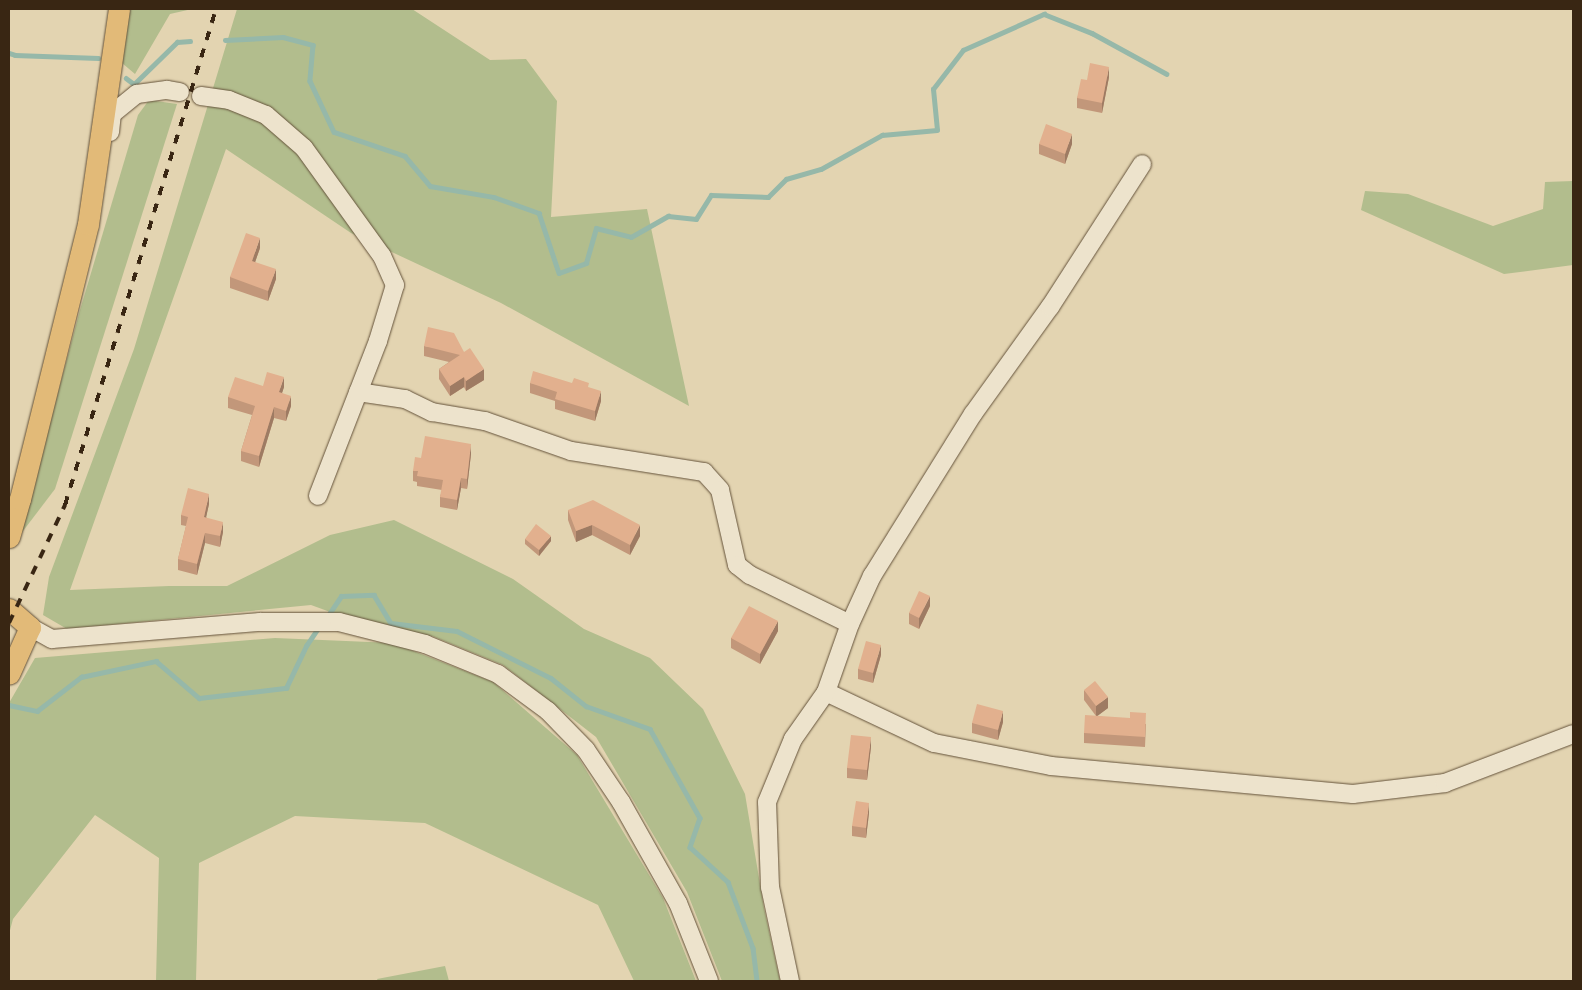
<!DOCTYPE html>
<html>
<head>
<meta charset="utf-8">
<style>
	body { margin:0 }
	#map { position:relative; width:1582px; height:990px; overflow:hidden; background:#e3d4b1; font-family:"IM FELL Great Primer",serif }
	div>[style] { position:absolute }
	.green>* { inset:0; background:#b2bd8d }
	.stream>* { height:4.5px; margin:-2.25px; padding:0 2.25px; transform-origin:2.25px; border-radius:2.25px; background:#96b8a9 }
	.roads { filter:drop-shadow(0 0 1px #64523a) drop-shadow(0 0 1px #64523a) }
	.minor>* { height:18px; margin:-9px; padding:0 9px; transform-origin:9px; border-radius:9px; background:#ede3cc }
	.major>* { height:21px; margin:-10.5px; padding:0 10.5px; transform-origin:10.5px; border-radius:10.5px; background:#e2ba78 }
	.rail>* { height:4px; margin-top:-2px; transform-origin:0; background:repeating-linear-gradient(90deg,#392613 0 9px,transparent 0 18px) }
	.wall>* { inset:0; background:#c2977a }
	.shaded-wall>* { inset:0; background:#9e7b63 }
	.building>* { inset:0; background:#e2b08e }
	span { translate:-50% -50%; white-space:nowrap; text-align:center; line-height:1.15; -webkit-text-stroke:4px #ede3cc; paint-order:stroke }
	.frame { position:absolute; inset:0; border:10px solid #392613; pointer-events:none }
</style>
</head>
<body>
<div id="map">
	<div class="green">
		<i style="clip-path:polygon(129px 9px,192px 9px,170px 14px,135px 74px,122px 63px)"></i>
		<i style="clip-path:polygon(237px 9px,412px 9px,490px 60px,526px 59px,557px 101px,551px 217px,647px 209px,689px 406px,501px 303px,351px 233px,226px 149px,70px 590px,169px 586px,227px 586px,330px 535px,394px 520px,513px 579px,584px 629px,650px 658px,703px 709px,745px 794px,764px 908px,780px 981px,722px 981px,687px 892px,596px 737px,503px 665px,432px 636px,396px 636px,311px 605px,67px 629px,43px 615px,49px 577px,134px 349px)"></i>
		<i style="clip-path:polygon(149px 100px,177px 104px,55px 489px,20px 535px,80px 310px,138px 115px)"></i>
		<i style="clip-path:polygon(1573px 181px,1573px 265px,1504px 274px,1361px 210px,1365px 191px,1408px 194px,1493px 226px,1543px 209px,1545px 182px)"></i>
		<i style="clip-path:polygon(275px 638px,393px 643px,493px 682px,577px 755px,663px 898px,696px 981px,634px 981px,598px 905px,425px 823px,295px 816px,199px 863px,196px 981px,156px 981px,159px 858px,95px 815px,13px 919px,9px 934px,9px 703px,35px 658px)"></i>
		<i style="clip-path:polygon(445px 966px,449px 981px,378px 981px,377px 979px)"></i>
	</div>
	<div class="stream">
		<i style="left:225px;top:40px;width:58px;rotate:-3deg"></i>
		<i style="left:283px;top:37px;width:31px;rotate:15deg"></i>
		<i style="left:313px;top:45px;width:36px;rotate:95deg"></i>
		<i style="left:310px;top:81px;width:56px;rotate:64.8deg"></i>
		<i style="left:334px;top:132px;width:75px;rotate:18.7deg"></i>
		<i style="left:405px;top:156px;width:39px;rotate:50deg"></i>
		<i style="left:430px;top:186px;width:65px;rotate:9.8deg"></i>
		<i style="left:494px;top:197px;width:48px;rotate:19.6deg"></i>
		<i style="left:539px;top:213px;width:63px;rotate:71.6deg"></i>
		<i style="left:559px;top:273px;width:29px;rotate:-20deg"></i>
		<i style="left:586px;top:263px;width:36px;rotate:-74deg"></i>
		<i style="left:596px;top:228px;width:36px;rotate:14deg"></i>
		<i style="left:631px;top:237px;width:43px;rotate:-29.6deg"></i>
		<i style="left:668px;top:216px;width:28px;rotate:6deg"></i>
		<i style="left:696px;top:219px;width:28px;rotate:-58deg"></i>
		<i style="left:711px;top:195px;width:57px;rotate:2deg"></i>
		<i style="left:768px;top:197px;width:25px;rotate:-45deg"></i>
		<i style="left:786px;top:179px;width:36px;rotate:-16deg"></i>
		<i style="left:821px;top:169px;width:70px;rotate:-29.1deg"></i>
		<i style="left:882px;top:135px;width:55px;rotate:-5.2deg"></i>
		<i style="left:937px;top:130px;width:41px;rotate:-95.6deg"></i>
		<i style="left:933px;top:89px;width:49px;rotate:-52.4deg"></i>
		<i style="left:963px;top:50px;width:89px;rotate:-24deg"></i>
		<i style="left:1044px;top:14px;width:52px;rotate:21.6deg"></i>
		<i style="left:1092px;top:33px;width:85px;rotate:28.7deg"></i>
		<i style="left:9px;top:53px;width:6px;rotate:18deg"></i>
		<i style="left:15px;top:55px;width:83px;rotate:2.1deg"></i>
		<i style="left:126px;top:78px;width:10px;rotate:37deg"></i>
		<i style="left:134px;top:84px;width:60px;rotate:-44.3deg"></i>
		<i style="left:177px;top:42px;width:13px;rotate:-4deg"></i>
		<i style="left:327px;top:617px;width:25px;rotate:-56deg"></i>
		<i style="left:341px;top:596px;width:33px;rotate:-2deg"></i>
		<i style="left:374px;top:595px;width:33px;rotate:59deg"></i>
		<i style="left:391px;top:623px;width:66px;rotate:6.9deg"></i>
		<i style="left:457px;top:631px;width:105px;rotate:26.6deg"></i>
		<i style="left:551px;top:678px;width:45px;rotate:38.7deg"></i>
		<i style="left:586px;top:706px;width:68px;rotate:19.8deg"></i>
		<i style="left:650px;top:729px;width:102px;rotate:60.7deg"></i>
		<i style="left:700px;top:818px;width:31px;rotate:109deg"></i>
		<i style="left:690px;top:847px;width:52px;rotate:42.6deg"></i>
		<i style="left:728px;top:882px;width:71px;rotate:69.3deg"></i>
		<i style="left:753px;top:948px;width:33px;rotate:83deg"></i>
		<i style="left:9px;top:705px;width:29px;rotate:12deg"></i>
		<i style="left:37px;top:711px;width:56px;rotate:-37.7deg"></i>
		<i style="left:81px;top:677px;width:77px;rotate:-12deg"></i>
		<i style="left:156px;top:661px;width:57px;rotate:40.7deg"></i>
		<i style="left:199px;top:698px;width:88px;rotate:-6.6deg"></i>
		<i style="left:286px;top:688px;width:47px;rotate:-64.5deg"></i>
		<i style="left:306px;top:646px;width:23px;rotate:-56deg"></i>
	</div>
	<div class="roads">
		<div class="minor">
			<i style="left:201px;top:96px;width:28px;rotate:8deg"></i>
			<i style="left:229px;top:100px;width:40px;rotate:22deg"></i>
			<i style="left:266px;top:115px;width:50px;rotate:41deg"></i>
			<i style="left:304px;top:148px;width:133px;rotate:54.2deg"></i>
			<i style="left:382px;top:256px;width:32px;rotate:66deg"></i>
			<i style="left:395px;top:285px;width:59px;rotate:106.9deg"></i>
			<i style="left:378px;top:341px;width:166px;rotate:111.2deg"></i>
			<i style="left:110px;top:132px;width:18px;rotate:-84deg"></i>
			<i style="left:112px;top:114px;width:32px;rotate:-39deg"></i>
			<i style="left:137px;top:94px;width:30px;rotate:-8deg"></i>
			<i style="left:167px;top:90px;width:13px;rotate:9deg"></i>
			<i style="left:358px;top:392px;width:48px;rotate:8.5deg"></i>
			<i style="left:405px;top:399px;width:30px;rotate:26deg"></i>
			<i style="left:432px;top:412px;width:54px;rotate:9.6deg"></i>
			<i style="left:485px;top:421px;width:91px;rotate:19.2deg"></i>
			<i style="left:571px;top:451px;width:135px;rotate:9deg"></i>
			<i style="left:704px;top:472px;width:24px;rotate:48deg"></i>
			<i style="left:720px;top:490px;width:77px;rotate:77.2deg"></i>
			<i style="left:737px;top:565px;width:16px;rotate:38deg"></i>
			<i style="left:750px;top:575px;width:111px;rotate:26.1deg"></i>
			<i style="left:30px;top:627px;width:25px;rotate:29deg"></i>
			<i style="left:52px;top:639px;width:209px;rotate:-4.7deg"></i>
			<i style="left:260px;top:622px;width:79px"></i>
			<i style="left:339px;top:622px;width:89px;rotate:14.3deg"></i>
			<i style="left:425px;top:644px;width:79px;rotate:22.3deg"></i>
			<i style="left:498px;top:674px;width:62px;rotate:36.5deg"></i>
			<i style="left:548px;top:711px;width:54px;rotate:45.7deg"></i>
			<i style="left:586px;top:750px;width:63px;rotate:56.1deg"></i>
			<i style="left:621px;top:802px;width:116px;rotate:60.6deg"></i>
			<i style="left:678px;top:903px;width:84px;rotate:68.3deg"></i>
			<i style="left:826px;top:692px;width:119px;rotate:25.3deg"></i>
			<i style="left:934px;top:743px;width:119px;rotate:11.1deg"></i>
			<i style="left:1051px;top:766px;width:303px;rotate:5.3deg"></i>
			<i style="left:1353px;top:794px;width:93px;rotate:-6.8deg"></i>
			<i style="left:1445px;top:783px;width:137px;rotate:-20.9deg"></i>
			<i style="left:790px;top:981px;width:96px;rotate:-102deg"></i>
			<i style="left:770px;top:887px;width:85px;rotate:-92deg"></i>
			<i style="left:767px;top:802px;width:68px;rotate:-67.6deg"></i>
			<i style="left:793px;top:739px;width:57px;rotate:-54.9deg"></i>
			<i style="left:826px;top:692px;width:72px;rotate:-70.6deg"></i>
			<i style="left:850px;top:624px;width:53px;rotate:-65.4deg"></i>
			<i style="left:872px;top:576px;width:191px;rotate:-58.1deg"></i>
			<i style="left:973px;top:414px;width:132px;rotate:-54.3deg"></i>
			<i style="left:1050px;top:307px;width:170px;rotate:-57.2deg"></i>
		</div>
		<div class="major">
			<i style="left:9px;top:537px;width:40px;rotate:-74deg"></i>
			<i style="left:20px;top:499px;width:283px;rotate:-76.1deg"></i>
			<i style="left:88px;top:224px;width:217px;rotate:-81.8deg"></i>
			<i style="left:9px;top:609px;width:28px;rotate:41deg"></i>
			<i style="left:30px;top:627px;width:51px;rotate:114.1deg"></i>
		</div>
	</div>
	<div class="rail">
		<i style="left:9px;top:623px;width:131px;rotate:-64.6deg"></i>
		<i style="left:65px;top:505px;width:518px;rotate:-73.07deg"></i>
	</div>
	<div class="wall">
		<i style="clip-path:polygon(1109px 77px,1102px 113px,1077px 108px,1077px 98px,1087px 80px)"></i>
		<i style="clip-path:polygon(1039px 144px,1072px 144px,1065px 164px,1039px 154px)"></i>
		<i style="clip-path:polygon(260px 248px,255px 262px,276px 279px,268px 301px,230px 288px,230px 277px)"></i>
		<i style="clip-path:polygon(424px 346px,464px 352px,484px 380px,466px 391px,464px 387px,450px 396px,439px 379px,439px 369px,449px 362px,424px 356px)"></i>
		<i style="clip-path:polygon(530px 383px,589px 388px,601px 401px,595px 421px,555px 409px,555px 401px,530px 393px)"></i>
		<i style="clip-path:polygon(284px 387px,282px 393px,291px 406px,286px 421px,274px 418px,259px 467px,241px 461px,241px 451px,252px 415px,228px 408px,228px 397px)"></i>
		<i style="clip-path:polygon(471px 454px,467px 489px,461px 488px,457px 510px,440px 507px,440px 497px,442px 490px,417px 486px,417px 482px,413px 481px,413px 471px,421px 458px)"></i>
		<i style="clip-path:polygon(209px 504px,206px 517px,223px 532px,220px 547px,205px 543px,197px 575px,178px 570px,178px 559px,186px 526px,181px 525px,181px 515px)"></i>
		<i style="clip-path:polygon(568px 510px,640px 536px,630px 555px,592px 535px,576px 542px,568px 520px)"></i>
		<i style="clip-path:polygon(525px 539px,551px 541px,539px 556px,525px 544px)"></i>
		<i style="clip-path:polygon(930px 606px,919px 629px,909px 624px,909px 613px)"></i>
		<i style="clip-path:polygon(778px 631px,760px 664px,731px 648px,731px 638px)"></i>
		<i style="clip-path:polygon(881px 655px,873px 683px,858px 679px,858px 669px)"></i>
		<i style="clip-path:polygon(1084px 690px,1108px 708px,1097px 716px,1146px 724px,1145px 747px,1084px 743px,1084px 733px,1096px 716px,1084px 700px)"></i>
		<i style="clip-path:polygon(1003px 722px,998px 740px,972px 733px,972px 723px)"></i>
		<i style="clip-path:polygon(871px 747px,867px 780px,847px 778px,847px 768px)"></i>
		<i style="clip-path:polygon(869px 813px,866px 838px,852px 836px,852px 826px)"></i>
	</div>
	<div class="shaded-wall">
		<i style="clip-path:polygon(1109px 67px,1109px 77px,1102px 113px,1102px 103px)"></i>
		<i style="clip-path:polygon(1072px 134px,1072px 144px,1065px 164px,1065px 154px)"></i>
		<i style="clip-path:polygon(260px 238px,260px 248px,252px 271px,252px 261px)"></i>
		<i style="clip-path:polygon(276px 269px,276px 279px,268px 301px,268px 291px)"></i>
		<i style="clip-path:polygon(484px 369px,484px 380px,466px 391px,466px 381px)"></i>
		<i style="clip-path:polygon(284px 377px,284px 387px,279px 402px,279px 392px)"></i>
		<i style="clip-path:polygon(464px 377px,464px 387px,450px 396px,450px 386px)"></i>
		<i style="clip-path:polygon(601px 391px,601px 401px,595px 421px,595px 411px)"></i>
		<i style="clip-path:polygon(291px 396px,291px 406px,286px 421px,286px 411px)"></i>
		<i style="clip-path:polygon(274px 407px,274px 418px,259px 467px,259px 456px)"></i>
		<i style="clip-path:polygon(471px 444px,471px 454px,467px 489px,467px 479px)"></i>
		<i style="clip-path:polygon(461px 478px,461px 488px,457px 510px,457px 500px)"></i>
		<i style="clip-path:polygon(209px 494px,209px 504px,204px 527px,204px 517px)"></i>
		<i style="clip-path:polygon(223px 522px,223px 532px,220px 547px,220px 536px)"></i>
		<i style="clip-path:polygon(592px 525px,592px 535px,576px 542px,576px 531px)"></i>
		<i style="clip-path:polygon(640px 525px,640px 536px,630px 555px,630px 545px)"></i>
		<i style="clip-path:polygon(205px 533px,205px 543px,197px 575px,197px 564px)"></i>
		<i style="clip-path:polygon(551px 536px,551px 541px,539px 556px,539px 550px)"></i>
		<i style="clip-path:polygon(930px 596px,930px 606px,919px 629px,919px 618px)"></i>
		<i style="clip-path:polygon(778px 621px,778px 631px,760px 664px,760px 654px)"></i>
		<i style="clip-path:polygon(881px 645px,881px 655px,873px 683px,873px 673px)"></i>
		<i style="clip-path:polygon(1108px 697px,1108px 708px,1096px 717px,1096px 706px)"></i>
		<i style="clip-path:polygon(1003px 711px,1003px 722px,998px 740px,998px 730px)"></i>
		<i style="clip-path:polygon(871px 737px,871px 747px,867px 780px,867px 770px)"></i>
		<i style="clip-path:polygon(869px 803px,869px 813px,866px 838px,866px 828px)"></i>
	</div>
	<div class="building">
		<i style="clip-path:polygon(1090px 63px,1109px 67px,1102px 103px,1077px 98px,1081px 79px,1087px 80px)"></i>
		<i style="clip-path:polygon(1046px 124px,1072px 134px,1065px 154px,1039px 144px)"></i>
		<i style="clip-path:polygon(246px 233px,260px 238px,252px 261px,276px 269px,268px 291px,230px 277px)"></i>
		<i style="clip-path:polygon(428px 327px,454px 333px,464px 352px,470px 348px,484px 369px,466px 381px,464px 377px,450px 386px,439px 369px,460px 355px,424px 346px)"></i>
		<i style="clip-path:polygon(533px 371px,572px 383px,574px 378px,589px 383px,588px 387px,601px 391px,595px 411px,555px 399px,557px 392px,530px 383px)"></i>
		<i style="clip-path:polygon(267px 372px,284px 377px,279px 392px,291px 396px,286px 411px,274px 407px,259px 456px,241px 451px,255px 406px,228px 397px,235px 377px,263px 386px)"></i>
		<i style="clip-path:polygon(425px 436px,471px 444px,467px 479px,461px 478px,457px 500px,440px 497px,443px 480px,417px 476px,418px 471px,413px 471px,415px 457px,421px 458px)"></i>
		<i style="clip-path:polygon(188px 488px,209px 494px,204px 517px,223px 522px,220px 536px,205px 533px,197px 564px,178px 559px,188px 517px,181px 515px)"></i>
		<i style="clip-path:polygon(593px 500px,640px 525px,630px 545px,592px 525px,576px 531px,568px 510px)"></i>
		<i style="clip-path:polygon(536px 524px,551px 536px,539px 550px,525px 539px)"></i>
		<i style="clip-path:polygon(919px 591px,930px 596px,919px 618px,909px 613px)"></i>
		<i style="clip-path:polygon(749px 606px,778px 621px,760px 654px,731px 638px)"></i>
		<i style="clip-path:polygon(866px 641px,881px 645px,873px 673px,858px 669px)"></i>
		<i style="clip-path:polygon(1095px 681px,1108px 697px,1096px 706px,1084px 690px)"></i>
		<i style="clip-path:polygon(977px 704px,1003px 711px,998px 730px,972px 723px)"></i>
		<i style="clip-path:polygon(1130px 712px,1146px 713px,1145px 737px,1084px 733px,1085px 715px,1130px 718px)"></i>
		<i style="clip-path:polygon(851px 735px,871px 737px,867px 770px,847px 768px)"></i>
		<i style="clip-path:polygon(856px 801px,869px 803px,866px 828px,852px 826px)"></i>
	</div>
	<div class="frame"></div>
</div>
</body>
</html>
